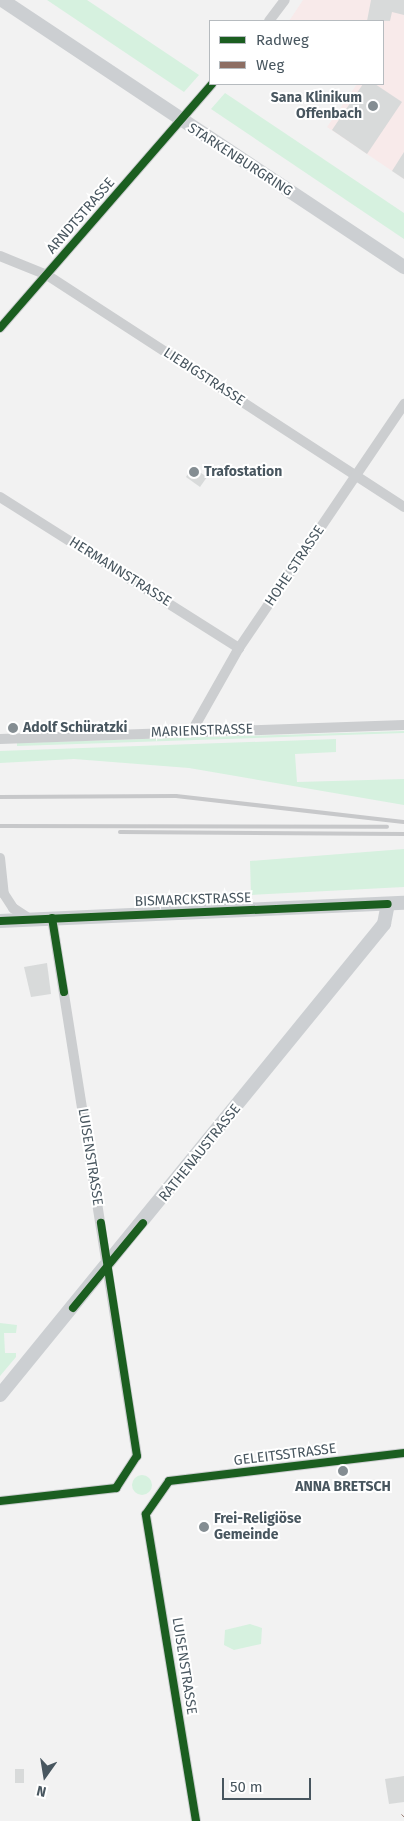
<!DOCTYPE html>
<html>
<head>
<meta charset="utf-8">
<style>
	body { margin:0 }
	#map { position:relative; width:404px; height:1821px; overflow:hidden; background:#f2f2f2; font-family:"Fira Sans",sans-serif }
	div>[style] { position:absolute }
	.medical>* { inset:0; background:#f8eaea }
	.green>* { inset:0; background:#d6f1df }
	.round { border-radius:50% }
	.building>* { inset:0; background:#d8dada }
	.street>* { height:10px; margin:-5px; padding:0 5px; transform-origin:5px; border-radius:5px; background:#ccced0 }
	.secondary>* { height:14px; margin:-7px; padding:0 7px; transform-origin:7px; border-radius:7px; background:#cccfd2 }
	.rail>* { height:4px; margin:-2px; padding:0 2px; transform-origin:2px; border-radius:2px; background:#c7c8ca }
	.quiet>* { height:6px; margin-top:-3px; transform-origin:0; background:repeating-linear-gradient(90deg,#8d6e63 0 12px,transparent 0 18px) }
	.cycleway>* { height:8px; margin:-4px; padding:0 4px; transform-origin:4px; border-radius:4px; background:#1b5e20 }
	.dots>* { width:14px; height:14px; translate:-50% -50%; box-sizing:border-box; border:2px solid #fff; border-radius:50% }
	span { translate:-50% -50%; white-space:nowrap; text-align:center; line-height:1.15; -webkit-text-stroke:4px #fff; paint-order:stroke }
	.poi-label { font-size:14px; color:#48565f; font-weight:700 }
	.right { translate:-100% -50%; text-align:right }
	.left { translate:0 -50%; text-align:left }
	.street-label { font-size:14px; color:#48565f }
	.legend { position:absolute; left:209px; top:20px; width:175px; height:65px; box-sizing:border-box; background:#fff; border:1px solid #b6bbbf; margin:0; padding:6px 9px; list-style:none; font-size:15px; color:#48565f }
	.legend li { display:flex; align-items:center; gap:10px; height:25px }
	.legend b { width:25px; border:1px solid #b6bbbf }
	.north { position:absolute; left:20px; top:1751px; width:50px; height:50px; -webkit-text-stroke:4px #fff; paint-order:stroke; rotate:193deg; font-size:14px; font-weight:700; line-height:20px; text-align:center; color:#48565f }
	.north::after { content:''; display:block; margin:auto; width:18px; height:22px; background:#48565f; clip-path:polygon(50% 0,100% 100%,50% 72%,0 100%) }
	.scale { position:absolute; left:222px; top:1778px; width:89px; height:22px; box-sizing:border-box; border:2px solid #48565f; border-top:0; padding-left:6px; font-size:15px; line-height:18px; white-space:nowrap; color:#48565f; -webkit-text-stroke:4px #fff; paint-order:stroke }
</style>
</head>
<body>
<div id="map">
	<div class="medical">
		<i style="clip-path:polygon(303px 0,404px 0,404px 179px,327px 127px,357px 84px,383px 84px,383px 21px,289px 21px)"></i>
	</div>
	<div class="green">
		<i style="clip-path:polygon(47px 0,87px 0,199px 75px,184px 92px)"></i>
		<i style="clip-path:polygon(225px 93px,404px 213px,404px 239px,211px 109px)"></i>
		<i style="clip-path:polygon(404px 731px,404px 733px,17px 746px,17px 743px)"></i>
		<i style="clip-path:polygon(336px 739px,336px 752px,295px 754px,297px 782px,404px 779px,404px 805px,189px 768px,74px 759px,0 763px,0 751px)"></i>
		<i style="clip-path:polygon(404px 849px,404px 887px,251px 895px,250px 861px)"></i>
		<i style="clip-path:polygon(0 1323px,17px 1325px,16px 1333px,4px 1333px,5px 1353px,16px 1353px,16px 1357px,0 1376px)"></i>
		<i class="round" style="left:132px;top:1475px;width:20px;height:20px"></i>
		<i style="clip-path:polygon(250px 1624px,262px 1628px,261px 1644px,234px 1650px,224px 1645px,225px 1630px)"></i>
	</div>
	<div class="building">
		<i style="clip-path:polygon(371px 0,404px 0,404px 15px,392px 12px,390px 21px,367px 21px)"></i>
		<i style="clip-path:polygon(363px 84px,375px 84px,402px 102px,367px 154px,332px 130px)"></i>
		<i style="clip-path:polygon(404px 152px,404px 179px,392px 171px)"></i>
		<i style="clip-path:polygon(192px 467px,207px 477px,200px 487px,186px 477px)"></i>
		<i style="clip-path:polygon(47px 963px,51px 994px,31px 997px,24px 967px)"></i>
		<i style="clip-path:polygon(15px 1769px,24px 1769px,24px 1783px,15px 1783px)"></i>
		<i style="clip-path:polygon(404px 1776px,404px 1802px,389px 1804px,385px 1779px)"></i>
	</div>
	<div class="street">
		<i style="left:269px;top:21px;width:26px;rotate:-53deg"></i>
		<i style="left:0;top:256px;width:51px;rotate:22deg"></i>
		<i style="left:47px;top:275px;width:426px;rotate:33deg"></i>
		<i style="left:0;top:328px;width:323px;rotate:-49deg"></i>
		<i style="left:0;top:497px;width:283px;rotate:32.3deg"></i>
		<i style="left:192px;top:731px;width:95px;rotate:-60.5deg"></i>
		<i style="left:239px;top:648px;width:295px;rotate:-55.9deg"></i>
		<i style="left:0;top:739px;width:404px;rotate:-2deg"></i>
		<i style="left:0;top:858px;width:36px;rotate:84deg"></i>
		<i style="left:4px;top:894px;width:17px;rotate:57deg"></i>
		<i style="left:13px;top:908px;width:20px;rotate:33deg"></i>
		<i style="left:0;top:1501px;width:117px;rotate:-6.4deg"></i>
		<i style="left:116px;top:1488px;width:38px;rotate:-57deg"></i>
		<i style="left:137px;top:1456px;width:545px;rotate:-98.98deg"></i>
		<i style="left:196px;top:1821px;width:311px;rotate:-99.3deg"></i>
		<i style="left:146px;top:1514px;width:40px;rotate:-55.1deg"></i>
		<i style="left:169px;top:1481px;width:237px;rotate:-6.8deg"></i>
	</div>
	<div class="secondary">
		<i style="left:2px;top:0;width:483px;rotate:33.6deg"></i>
		<i style="left:0;top:921px;width:404px;rotate:-2.6deg"></i>
		<i style="left:0;top:1395px;width:608px;rotate:-50.81deg"></i>
		<i style="left:384px;top:924px;width:20px;rotate:-79deg"></i>
	</div>
	<div class="rail">
		<i style="left:0;top:797px;width:176px;rotate:-0.3deg"></i>
		<i style="left:176px;top:796px;width:229px;rotate:6.5deg"></i>
		<i style="left:0;top:826px;width:387px;rotate:0.1deg"></i>
		<i style="left:120px;top:832px;width:284px;rotate:0.4deg"></i>
	</div>
	<div class="quiet">
		<i style="left:403px;top:1817px;width:1px;rotate:-45deg"></i>
	</div>
	<div class="cycleway">
		<i style="left:0;top:328px;width:323px;rotate:-49deg"></i>
		<i style="left:52px;top:918px;width:75px;rotate:80.8deg"></i>
		<i style="left:0;top:921px;width:388px;rotate:-2.5deg"></i>
		<i style="left:73px;top:1308px;width:110px;rotate:-50.5deg"></i>
		<i style="left:0;top:1501px;width:117px;rotate:-6.4deg"></i>
		<i style="left:116px;top:1488px;width:38px;rotate:-57deg"></i>
		<i style="left:137px;top:1456px;width:236px;rotate:-98.8deg"></i>
		<i style="left:196px;top:1821px;width:311px;rotate:-99.3deg"></i>
		<i style="left:146px;top:1514px;width:40px;rotate:-55.1deg"></i>
		<i style="left:169px;top:1481px;width:237px;rotate:-6.8deg"></i>
	</div>
	<div class="dots">
		<i style="left:373px;top:106px;background:#848d92"></i>
		<i style="left:194px;top:472px;background:#848d92"></i>
		<i style="left:13px;top:728px;background:#848d92"></i>
		<i style="left:343px;top:1471px;background:#848d92"></i>
		<i style="left:204px;top:1527px;background:#848d92"></i>
	</div>
	<div class="poi-label">
		<span class="right" style="left:362px;top:106px">Sana Klinikum<br>Offenbach</span>
		<span class="left" style="left:204px;top:472px">Trafostation</span>
		<span class="left" style="left:23px;top:728px">Adolf Schüratzki</span>
		<span style="left:343px;top:1487px">ANNA BRETSCH</span>
		<span class="left" style="left:214px;top:1527px">Frei-Religiöse<br>Gemeinde</span>
	</div>
	<div class="street-label">
		<span style="left:240px;top:160px;rotate:33deg">STARKENBURGRING</span>
		<span style="left:81px;top:216px;rotate:-49deg">ARNDTSTRASSE</span>
		<span style="left:204px;top:377px;rotate:33deg">LIEBIGSTRASSE</span>
		<span style="left:295px;top:566px;rotate:-56deg">HOHE STRASSE</span>
		<span style="left:120px;top:572px;rotate:32deg">HERMANNSTRASSE</span>
		<span style="left:202px;top:731px;rotate:-2deg">MARIENSTRASSE</span>
		<span style="left:193px;top:900px;rotate:-2deg">BISMARCKSTRASSE</span>
		<span style="left:200px;top:1153px;rotate:-51deg">RATHENAUSTRASSE</span>
		<span style="left:90px;top:1157px;rotate:81deg">LUISENSTRASSE</span>
		<span style="left:285px;top:1455px;rotate:-7deg">GELEITSSTRASSE</span>
		<span style="left:184px;top:1666px;rotate:81deg">LUISENSTRASSE</span>
	</div>
	<ul class="legend">
	<li><b style="height:6px;background:#1b5e20"></b>Radweg</li>
	<li><b style="height:6px;background:#8d6e63"></b>Weg</li>
	</ul>
	<div class="north">N</div>
	<div class="scale">50 m</div>
</div>
</body>
</html>
